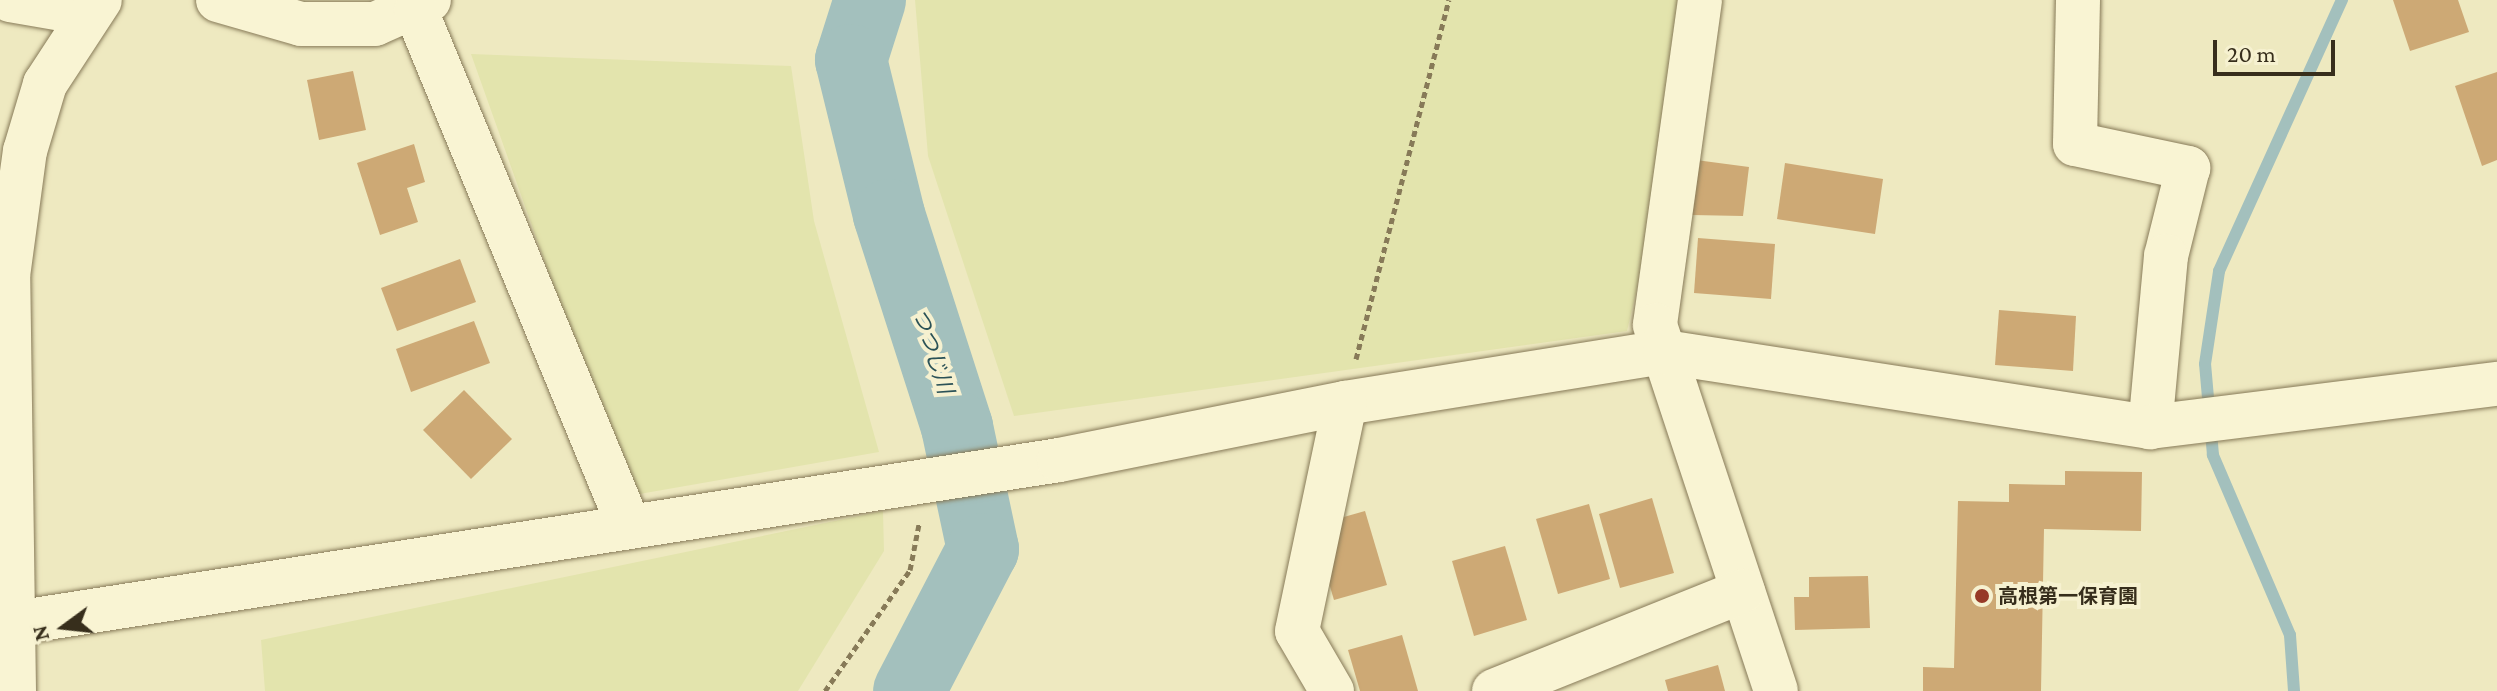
<!DOCTYPE html>
<html>
<head>
<meta charset="utf-8">
<style>
	body { margin:0 }
	#map { position:relative; width:2497px; height:691px; overflow:hidden; background:#eee9c0; font-family:"Crimson Pro","Noto Sans JP",serif }
	div>[style] { position:absolute }
	.farmland>* { inset:0; background:#e3e4ad }
	.stream>* { height:12px; margin:-6px; padding:0 6px; transform-origin:6px; border-radius:6px; background:#a3c0bd }
	.river>* { height:72px; margin:-36px; padding:0 36px; transform-origin:36px; border-radius:36px; background:#a3c0bd }
	.building>* { inset:0; background:#cda975 }
	.path>* { height:5px; margin-top:-2.5px; transform-origin:0; background:repeating-linear-gradient(90deg,#877a58 0 6px,transparent 0 10px) }
	.roads { filter:drop-shadow(0 0 2px #877a58) drop-shadow(0 0 2px #877a58) }
	.minor>* { height:44px; margin:-22px; padding:0 22px; transform-origin:22px; border-radius:22px; background:#f9f4d3 }
	.dots>* { width:22px; height:22px; translate:-50% -50%; box-sizing:border-box; border:4px solid #f6f1d0; border-radius:50% }
	span { translate:-50% -50%; white-space:nowrap; text-align:center; line-height:1.15; -webkit-text-stroke:8px #f6f1d0; paint-order:stroke }
	.poi-label { font-size:20px; color:#372e1c; font-weight:700 }
	.left { translate:0 -50%; text-align:left }
	.water-label { font-size:22px; color:#2b5257; font-style:italic }
	.north { position:absolute; left:24px; top:587px; width:80px; height:80px; -webkit-text-stroke:6px #f6f1d0; paint-order:stroke; rotate:255deg; font-size:22px; font-weight:700; line-height:32px; text-align:center; color:#372e1c }
	.north::after { content:''; display:block; margin:auto; width:28px; height:36px; background:#372e1c; clip-path:polygon(50% 0,100% 100%,50% 72%,0 100%) }
	.scale { position:absolute; left:2213px; top:40px; width:122px; height:36px; box-sizing:border-box; border:4px solid #372e1c; border-top:0; padding-left:10px; font-size:24px; line-height:28px; white-space:nowrap; color:#372e1c; -webkit-text-stroke:6px #f6f1d0; paint-order:stroke }
</style>
</head>
<body>
<div id="map">
	<div class="farmland">
		<i style="clip-path:polygon(915px 0,1687px 0,1693px 51px,1627px 331px,1014px 416px,928px 156px)"></i>
		<i style="clip-path:polygon(471px 54px,791px 66px,814px 221px,879px 452px,628px 496px)"></i>
		<i style="clip-path:polygon(883px 511px,884px 551px,798px 691px,265px 691px,261px 640px)"></i>
	</div>
	<div class="stream">
		<i style="left:2294px;top:691px;width:56px;rotate:-94.1deg"></i>
		<i style="left:2290px;top:635px;width:196px;rotate:-113.2deg"></i>
		<i style="left:2213px;top:455px;width:91px;rotate:-95deg"></i>
		<i style="left:2205px;top:364px;width:94px;rotate:-81.4deg"></i>
		<i style="left:2219px;top:271px;width:298px;rotate:-65.6deg"></i>
	</div>
	<div class="river">
		<i style="left:870px;top:0;width:63px;rotate:107.6deg"></i>
		<i style="left:851px;top:60px;width:160px;rotate:76.2deg"></i>
		<i style="left:889px;top:215px;width:223px;rotate:72.2deg"></i>
		<i style="left:957px;top:427px;width:125px;rotate:78deg"></i>
		<i style="left:983px;top:549px;width:160px;rotate:117.5deg"></i>
	</div>
	<div class="building">
		<i style="clip-path:polygon(2393px 0,2458px 0,2469px 32px,2410px 51px)"></i>
		<i style="clip-path:polygon(353px 71px,366px 130px,319px 140px,307px 80px)"></i>
		<i style="clip-path:polygon(2497px 72px,2497px 160px,2482px 166px,2455px 86px)"></i>
		<i style="clip-path:polygon(414px 144px,425px 182px,407px 188px,418px 222px,380px 235px,357px 163px)"></i>
		<i style="clip-path:polygon(1696px 160px,1749px 167px,1743px 216px,1692px 215px)"></i>
		<i style="clip-path:polygon(1785px 163px,1883px 179px,1875px 234px,1777px 219px)"></i>
		<i style="clip-path:polygon(1698px 238px,1775px 244px,1771px 299px,1694px 293px)"></i>
		<i style="clip-path:polygon(460px 259px,476px 302px,397px 331px,381px 288px)"></i>
		<i style="clip-path:polygon(1999px 310px,2076px 316px,2073px 371px,1995px 365px)"></i>
		<i style="clip-path:polygon(474px 321px,490px 363px,411px 392px,396px 349px)"></i>
		<i style="clip-path:polygon(464px 390px,512px 439px,471px 479px,423px 430px)"></i>
		<i style="clip-path:polygon(2065px 471px,2142px 472px,2141px 531px,2044px 529px,2041px 691px,1923px 691px,1923px 667px,1954px 668px,1958px 501px,2009px 502px,2009px 484px,2065px 485px)"></i>
		<i style="clip-path:polygon(1652px 498px,1674px 573px,1620px 588px,1599px 514px)"></i>
		<i style="clip-path:polygon(1589px 504px,1610px 579px,1558px 594px,1536px 519px)"></i>
		<i style="clip-path:polygon(1365px 511px,1387px 585px,1334px 600px,1312px 526px)"></i>
		<i style="clip-path:polygon(1505px 546px,1527px 620px,1474px 636px,1452px 561px)"></i>
		<i style="clip-path:polygon(1868px 576px,1870px 628px,1795px 630px,1794px 597px,1809px 597px,1809px 577px)"></i>
		<i style="clip-path:polygon(1402px 635px,1418px 691px,1360px 691px,1348px 650px)"></i>
		<i style="clip-path:polygon(1718px 665px,1725px 691px,1668px 691px,1665px 680px)"></i>
	</div>
	<div class="path">
		<i style="left:1356px;top:359px;width:371px;rotate:-75.5deg"></i>
		<i style="left:825px;top:691px;width:148px;rotate:-54.9deg"></i>
		<i style="left:910px;top:570px;width:47px;rotate:-78.9deg"></i>
	</div>
	<div class="roads">
		<div class="minor">
			<i style="left:10px;top:0;width:81px;rotate:9.9deg"></i>
			<i style="left:218px;top:0;width:86px;rotate:16.1deg"></i>
			<i style="left:301px;top:24px;width:74px"></i>
			<i style="left:375px;top:24px;width:59px;rotate:-24deg"></i>
			<i style="left:1700px;top:0;width:328px;rotate:97.9deg"></i>
			<i style="left:1655px;top:325px;width:385px;rotate:71.7deg"></i>
			<i style="left:2078px;top:0;width:144px;rotate:91.2deg"></i>
			<i style="left:2075px;top:144px;width:116px;rotate:12deg"></i>
			<i style="left:2188px;top:168px;width:91px;rotate:104deg"></i>
			<i style="left:2166px;top:256px;width:172px;rotate:95.3deg"></i>
			<i style="left:416px;top:11px;width:555px;rotate:67.55deg"></i>
			<i style="left:15px;top:623px;width:1057px;rotate:-8.87deg"></i>
			<i style="left:1059px;top:460px;width:292px;rotate:-11.3deg"></i>
			<i style="left:1345px;top:403px;width:324px;rotate:-9.1deg"></i>
			<i style="left:1665px;top:352px;width:491px;rotate:8.8deg"></i>
			<i style="left:2150px;top:427px;width:350px;rotate:-7.1deg"></i>
			<i style="left:14px;top:691px;width:415px;rotate:-90.8deg"></i>
			<i style="left:8px;top:276px;width:126px;rotate:-82.3deg"></i>
			<i style="left:25px;top:151px;width:70px;rotate:-73.4deg"></i>
			<i style="left:45px;top:84px;width:100px;rotate:-56.8deg"></i>
			<i style="left:1332px;top:691px;width:69px;rotate:-120.3deg"></i>
			<i style="left:1297px;top:631px;width:233px;rotate:-78.1deg"></i>
			<i style="left:1494px;top:691px;width:268px;rotate:-21.9deg"></i>
		</div>
	</div>
	<div class="dots">
		<i style="left:1982px;top:596px;background:#973a27"></i>
	</div>
	<div class="poi-label">
		<span class="left" style="left:1998px;top:596px">高根第一保育園</span>
	</div>
	<div class="water-label">
		<span style="left:933px;top:351px;rotate:72deg">つつじ川</span>
	</div>
	<div class="north">N</div>
	<div class="scale">20 m</div>
</div>
</body>
</html>
